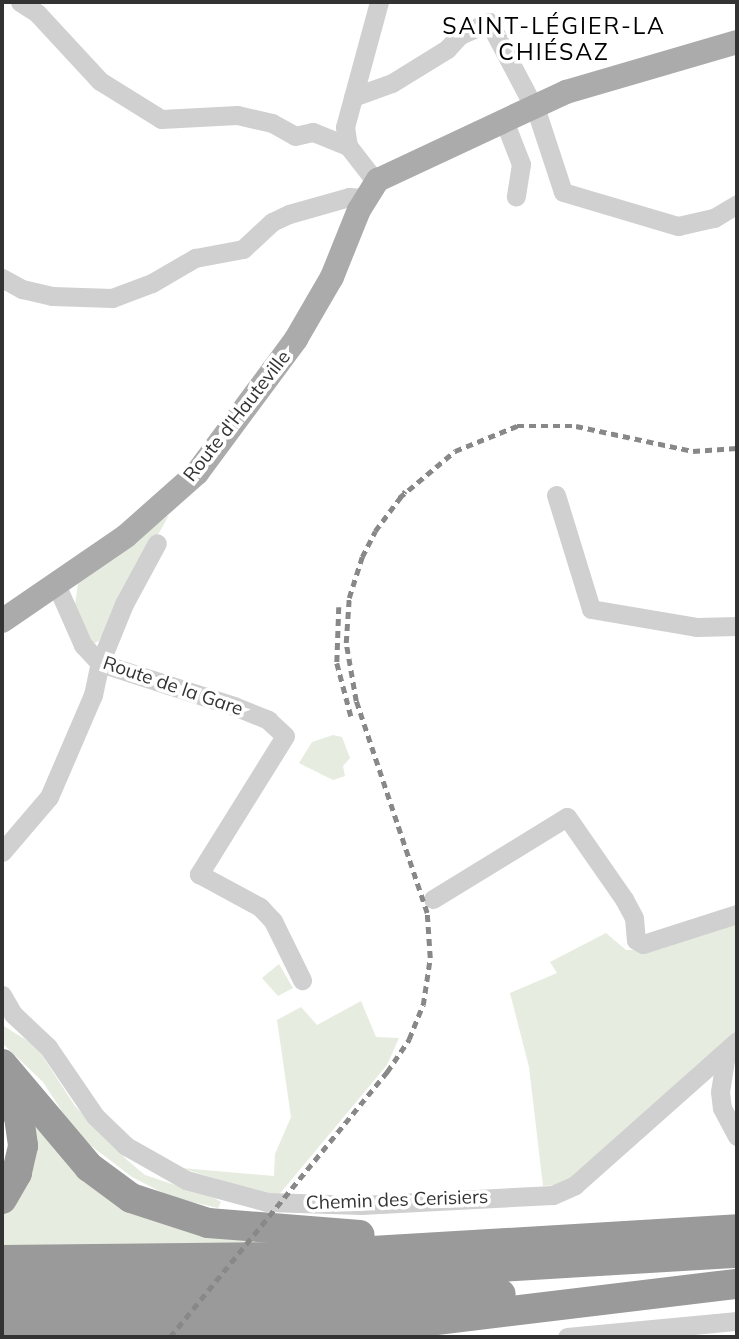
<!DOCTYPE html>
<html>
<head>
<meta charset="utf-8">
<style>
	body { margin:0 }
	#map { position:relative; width:739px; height:1339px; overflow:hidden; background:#fff; font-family:Mulish,sans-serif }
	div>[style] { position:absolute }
	.green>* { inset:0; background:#e6ecdf }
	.minor>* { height:19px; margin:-9.5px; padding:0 9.5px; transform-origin:9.5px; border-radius:9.5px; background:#d0d0d0 }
	.major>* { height:24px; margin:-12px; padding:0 12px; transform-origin:12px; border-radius:12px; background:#ababab }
	.highway>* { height:30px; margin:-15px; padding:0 15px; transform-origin:15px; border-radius:15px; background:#9a9a9a }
	.rail>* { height:4.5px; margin-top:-2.25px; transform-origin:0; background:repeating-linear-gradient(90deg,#888 0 7px,transparent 0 12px) }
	span { translate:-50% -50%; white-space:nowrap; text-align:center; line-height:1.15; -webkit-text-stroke:7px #fff; paint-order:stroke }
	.street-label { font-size:19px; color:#333 }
	.quarter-label { font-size:23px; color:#000; letter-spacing:2px }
	.frame { position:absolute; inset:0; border:4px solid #333; pointer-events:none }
</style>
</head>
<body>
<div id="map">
	<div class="green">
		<i style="clip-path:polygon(169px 515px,99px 641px,93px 644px,75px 605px,78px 583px)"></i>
		<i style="clip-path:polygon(333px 735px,342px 737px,350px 758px,343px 766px,345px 776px,333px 780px,299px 763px,312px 742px)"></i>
		<i style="clip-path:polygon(737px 920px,737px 1032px,590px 1166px,559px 1185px,543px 1186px,529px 1067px,510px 993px,557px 973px,550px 962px,606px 933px,626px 950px,654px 950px)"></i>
		<i style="clip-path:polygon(279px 964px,293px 988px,278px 996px,262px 978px)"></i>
		<i style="clip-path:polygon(361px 1001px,376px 1037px,399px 1038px,387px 1065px,277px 1197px,181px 1168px,274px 1176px,275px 1154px,291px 1117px,277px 1020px,301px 1007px,317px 1025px)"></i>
		<i style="clip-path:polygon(2px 1025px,36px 1046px,75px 1106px,127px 1160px,145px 1175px,214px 1198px,221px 1202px,218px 1208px,171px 1197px,132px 1177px,90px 1145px,72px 1127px,43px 1082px,2px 1043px)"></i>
		<i style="clip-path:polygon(10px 1078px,81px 1166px,306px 1244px,2px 1249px,2px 1207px,14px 1194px)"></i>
	</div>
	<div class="minor">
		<i style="left:20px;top:2px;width:20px;rotate:33deg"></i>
		<i style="left:37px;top:13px;width:93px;rotate:47.2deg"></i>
		<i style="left:100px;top:81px;width:72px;rotate:31.9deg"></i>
		<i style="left:161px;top:119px;width:76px;rotate:-3deg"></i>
		<i style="left:237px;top:115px;width:36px;rotate:13deg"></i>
		<i style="left:272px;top:123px;width:26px;rotate:29deg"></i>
		<i style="left:295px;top:136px;width:18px;rotate:-13deg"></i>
		<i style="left:313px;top:132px;width:38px;rotate:22deg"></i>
		<i style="left:353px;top:97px;width:41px;rotate:-19.7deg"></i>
		<i style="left:392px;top:83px;width:65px;rotate:-31.7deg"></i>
		<i style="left:447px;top:49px;width:19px;rotate:-47deg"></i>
		<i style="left:460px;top:35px;width:32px;rotate:-24deg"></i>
		<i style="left:489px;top:22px;width:103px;rotate:62.2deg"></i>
		<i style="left:537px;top:113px;width:83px;rotate:71.8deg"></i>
		<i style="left:563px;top:192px;width:120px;rotate:16.5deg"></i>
		<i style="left:678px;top:226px;width:37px;rotate:-13deg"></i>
		<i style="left:714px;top:218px;width:27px;rotate:-31deg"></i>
		<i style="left:505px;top:123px;width:44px;rotate:68.7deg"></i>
		<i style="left:521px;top:164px;width:33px;rotate:99deg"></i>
		<i style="left:376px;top:182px;width:46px;rotate:-127.9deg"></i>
		<i style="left:348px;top:146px;width:19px;rotate:-99deg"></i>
		<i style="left:345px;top:127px;width:130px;rotate:-74.8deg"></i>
		<i style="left:2px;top:278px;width:23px;rotate:29deg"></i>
		<i style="left:22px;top:289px;width:31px;rotate:13deg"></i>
		<i style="left:52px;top:296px;width:60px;rotate:1.9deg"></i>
		<i style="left:112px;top:298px;width:43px;rotate:-20.6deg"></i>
		<i style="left:152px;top:283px;width:50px;rotate:-30.2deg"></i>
		<i style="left:195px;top:258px;width:49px;rotate:-10.6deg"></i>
		<i style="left:243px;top:249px;width:40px;rotate:-43deg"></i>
		<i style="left:272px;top:222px;width:19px;rotate:-25deg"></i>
		<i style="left:289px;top:214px;width:62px;rotate:-15.8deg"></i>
		<i style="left:349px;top:197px;width:17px;rotate:3deg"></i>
		<i style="left:556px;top:495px;width:119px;rotate:72.9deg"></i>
		<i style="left:591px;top:609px;width:108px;rotate:9.6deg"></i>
		<i style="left:697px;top:627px;width:40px;rotate:-1.4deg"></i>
		<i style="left:56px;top:584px;width:67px;rotate:66.1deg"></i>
		<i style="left:83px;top:645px;width:25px;rotate:47deg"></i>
		<i style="left:100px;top:663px;width:141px;rotate:17.8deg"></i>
		<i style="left:234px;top:706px;width:37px;rotate:22deg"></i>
		<i style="left:268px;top:720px;width:23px;rotate:43deg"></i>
		<i style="left:285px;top:736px;width:163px;rotate:121.9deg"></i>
		<i style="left:199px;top:874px;width:69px;rotate:28.4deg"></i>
		<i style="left:260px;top:907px;width:19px;rotate:47deg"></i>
		<i style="left:273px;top:921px;width:66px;rotate:63.8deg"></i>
		<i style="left:2px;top:852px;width:72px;rotate:-49.5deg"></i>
		<i style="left:49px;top:797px;width:111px;rotate:-66.7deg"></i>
		<i style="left:93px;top:695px;width:33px;rotate:-78deg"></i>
		<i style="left:100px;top:663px;width:64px;rotate:-67.9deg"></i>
		<i style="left:124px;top:604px;width:69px;rotate:-61.6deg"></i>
		<i style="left:433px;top:899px;width:157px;rotate:-31.5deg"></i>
		<i style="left:567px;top:817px;width:100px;rotate:55.2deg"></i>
		<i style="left:624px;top:899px;width:21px;rotate:62deg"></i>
		<i style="left:634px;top:918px;width:22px;rotate:85deg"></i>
		<i style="left:636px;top:940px;width:8px;rotate:30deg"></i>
		<i style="left:643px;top:944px;width:99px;rotate:-17.7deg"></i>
		<i style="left:2px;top:995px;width:22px;rotate:60deg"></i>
		<i style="left:13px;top:1014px;width:48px;rotate:43.3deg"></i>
		<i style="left:48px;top:1047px;width:83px;rotate:55.7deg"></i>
		<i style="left:95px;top:1116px;width:43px;rotate:44.1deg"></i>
		<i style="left:126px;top:1146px;width:69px;rotate:29.5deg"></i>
		<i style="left:186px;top:1180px;width:84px;rotate:15.2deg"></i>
		<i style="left:267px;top:1202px;width:94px;rotate:1.8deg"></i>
		<i style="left:361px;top:1205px;width:192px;rotate:-3deg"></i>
		<i style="left:553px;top:1195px;width:24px;rotate:-24deg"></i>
		<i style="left:575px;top:1185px;width:217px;rotate:-41.6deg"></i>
		<i style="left:726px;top:1054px;width:38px;rotate:99deg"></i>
		<i style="left:720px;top:1092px;width:16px;rotate:83deg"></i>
		<i style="left:722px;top:1108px;width:32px;rotate:62deg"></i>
		<i style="left:567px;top:1337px;width:171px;rotate:-5.4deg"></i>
	</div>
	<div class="major">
		<i style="left:2px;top:621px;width:150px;rotate:-34.4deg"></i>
		<i style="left:126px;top:536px;width:95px;rotate:-41.6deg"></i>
		<i style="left:197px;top:473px;width:167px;rotate:-53.5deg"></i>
		<i style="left:296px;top:339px;width:72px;rotate:-59.9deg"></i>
		<i style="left:332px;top:277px;width:72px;rotate:-68.1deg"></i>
		<i style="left:359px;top:210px;width:36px;rotate:-58deg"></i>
		<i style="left:378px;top:180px;width:208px;rotate:-25.1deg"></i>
		<i style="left:566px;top:92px;width:178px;rotate:-16.3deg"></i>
	</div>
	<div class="highway">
		<i style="left:2px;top:1064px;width:135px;rotate:49.8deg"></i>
		<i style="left:89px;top:1167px;width:52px;rotate:36.4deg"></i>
		<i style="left:131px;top:1198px;width:81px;rotate:18deg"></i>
		<i style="left:208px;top:1223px;width:152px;rotate:4.5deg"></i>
		<i style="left:2px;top:1087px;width:34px;rotate:60deg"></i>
		<i style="left:19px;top:1117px;width:29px;rotate:82deg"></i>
		<i style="left:23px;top:1146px;width:28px;rotate:103deg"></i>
		<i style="left:17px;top:1173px;width:30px;rotate:120deg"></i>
		<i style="left:2px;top:1260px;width:269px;rotate:-0.6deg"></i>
		<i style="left:271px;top:1257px;width:467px;rotate:-3.4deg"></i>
		<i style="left:2px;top:1284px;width:243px;rotate:-0.5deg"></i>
		<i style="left:245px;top:1282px;width:493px;rotate:-3.4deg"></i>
		<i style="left:2px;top:1310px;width:205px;rotate:-0.3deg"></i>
		<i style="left:207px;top:1309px;width:294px;rotate:-2.9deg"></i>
		<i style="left:2px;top:1334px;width:220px;rotate:-0.3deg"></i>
		<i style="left:222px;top:1333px;width:174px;rotate:-2.6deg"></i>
		<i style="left:396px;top:1325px;width:343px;rotate:-6.9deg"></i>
	</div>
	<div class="rail">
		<i style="left:399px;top:498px;width:73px;rotate:-40deg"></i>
		<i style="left:455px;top:451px;width:67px;rotate:-22deg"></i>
		<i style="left:517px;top:426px;width:59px"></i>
		<i style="left:576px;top:426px;width:120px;rotate:12.1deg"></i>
		<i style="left:693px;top:451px;width:44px;rotate:-3.9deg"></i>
		<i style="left:339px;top:607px;width:56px;rotate:92deg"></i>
		<i style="left:337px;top:663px;width:55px;rotate:75.2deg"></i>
		<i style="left:170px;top:1337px;width:343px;rotate:-50.7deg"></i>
		<i style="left:387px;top:1072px;width:40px;rotate:-56deg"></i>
		<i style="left:409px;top:1039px;width:37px;rotate:-68deg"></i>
		<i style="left:423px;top:1005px;width:48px;rotate:-81.5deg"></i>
		<i style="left:430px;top:958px;width:45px;rotate:-93.8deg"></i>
		<i style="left:427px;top:913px;width:224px;rotate:-108.5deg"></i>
		<i style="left:356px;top:701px;width:59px;rotate:-99.8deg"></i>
		<i style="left:346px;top:643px;width:45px;rotate:-86.2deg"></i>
		<i style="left:349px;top:598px;width:43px;rotate:-72.4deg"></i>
		<i style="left:362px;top:557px;width:29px;rotate:-63deg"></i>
		<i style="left:375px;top:531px;width:50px;rotate:-53.1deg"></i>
	</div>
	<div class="street-label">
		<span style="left:237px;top:416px;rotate:-52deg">Route d'Hauteville</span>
		<span style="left:173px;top:686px;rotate:19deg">Route de la Gare</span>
		<span style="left:397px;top:1200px;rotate:-2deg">Chemin des Cerisiers</span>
	</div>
	<div class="quarter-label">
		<span style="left:554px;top:39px">SAINT-LÉGIER-LA<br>CHIÉSAZ</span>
	</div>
	<div class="frame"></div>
</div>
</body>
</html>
